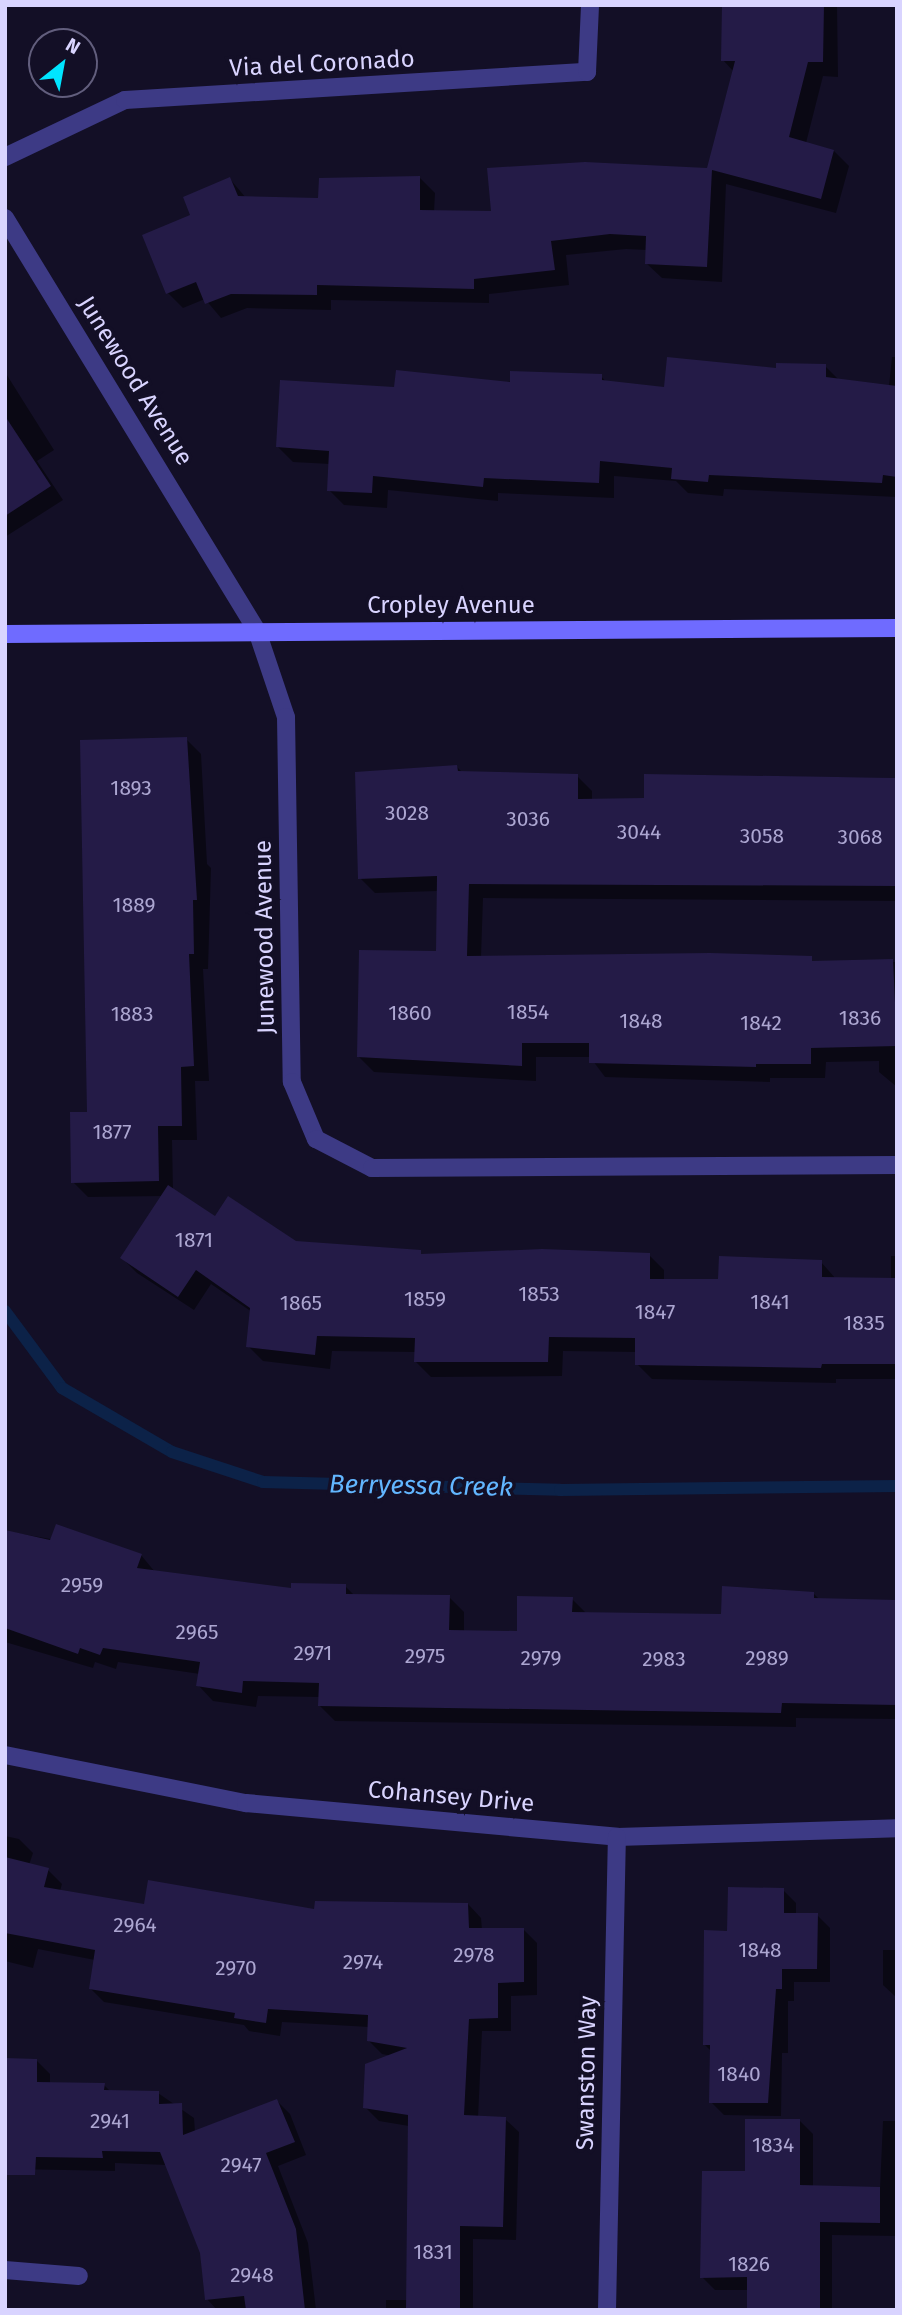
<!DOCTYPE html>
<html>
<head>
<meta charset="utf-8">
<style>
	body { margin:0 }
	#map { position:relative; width:902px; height:2315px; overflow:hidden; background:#130f26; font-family:"Fira Sans",sans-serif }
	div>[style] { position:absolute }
	.shadow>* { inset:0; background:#0007 }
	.stream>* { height:12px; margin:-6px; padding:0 6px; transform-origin:6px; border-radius:6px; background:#0c2248 }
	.building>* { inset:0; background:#241b47 }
	.minor>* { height:18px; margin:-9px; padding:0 9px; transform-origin:9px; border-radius:9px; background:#3d3a85 }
	.secondary>* { height:18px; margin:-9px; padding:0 9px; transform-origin:9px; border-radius:9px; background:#6f6bff }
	span { translate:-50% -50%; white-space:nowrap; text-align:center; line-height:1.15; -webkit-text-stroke:7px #130f26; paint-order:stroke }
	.number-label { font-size:21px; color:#aca6d1 }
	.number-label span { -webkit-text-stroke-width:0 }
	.street-label { font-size:24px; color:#d9d4ff }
	.water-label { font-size:26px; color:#62b6ff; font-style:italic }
	.frame { position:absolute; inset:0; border:7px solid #d9d4ff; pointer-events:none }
	.north { position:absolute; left:28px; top:28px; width:70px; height:70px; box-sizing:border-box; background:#130f26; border:2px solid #625e7d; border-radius:50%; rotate:31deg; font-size:19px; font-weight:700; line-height:28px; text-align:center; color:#d9d4ff }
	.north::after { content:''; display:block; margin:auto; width:24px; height:32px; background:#00e5ff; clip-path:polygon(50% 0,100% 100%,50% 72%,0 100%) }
</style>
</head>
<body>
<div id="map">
	<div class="shadow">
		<i style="clip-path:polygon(93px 5px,144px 5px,144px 6px)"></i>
		<i style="clip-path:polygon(723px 5px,837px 5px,838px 77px,823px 76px,806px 143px,834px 151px,849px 166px,836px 213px,726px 184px,722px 282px,662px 278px,646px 263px,647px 250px,626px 249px,566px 255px,569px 285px,489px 294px,489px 303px,331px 300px,331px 310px,247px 308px,221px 318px,205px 299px,183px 308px,168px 293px,192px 216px,230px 179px,246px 198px,320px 199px,420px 178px,435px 193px,434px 212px,493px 213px,708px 170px,734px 72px,723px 60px)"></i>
		<i style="clip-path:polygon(892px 357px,897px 357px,897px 497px,724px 489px,723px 496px,688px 493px,676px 481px,614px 476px,614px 498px,498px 493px,498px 501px,388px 490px,387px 508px,344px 505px,329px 490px,330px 464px,293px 462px,278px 447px,395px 389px,601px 376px,607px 383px,666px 389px,825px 366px,840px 381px,889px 386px)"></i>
		<i style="clip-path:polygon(5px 372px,54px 450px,37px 461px,63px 500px,5px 537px)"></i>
		<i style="clip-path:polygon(186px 739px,201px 754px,207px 864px,211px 868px,208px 969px,203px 969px,209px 1081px,195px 1081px,197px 1140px,172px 1140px,173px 1191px,215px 1219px,295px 1242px,424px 1255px,649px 1255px,664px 1270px,664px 1281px,720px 1281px,821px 1262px,836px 1279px,891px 1279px,891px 1256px,897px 1256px,897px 1379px,836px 1379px,836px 1383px,652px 1379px,637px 1364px,637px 1352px,563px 1351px,562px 1376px,431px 1377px,416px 1362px,416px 1352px,332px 1351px,330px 1369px,263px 1361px,248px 1346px,252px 1312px,211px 1284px,194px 1310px,137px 1273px,122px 1258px,164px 1196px,88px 1197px,73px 1182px)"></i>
		<i style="clip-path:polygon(457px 767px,463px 773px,577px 776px,592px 791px,592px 800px,646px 799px,646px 775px,897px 778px,897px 901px,483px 898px,481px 957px,897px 962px,897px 1087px,879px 1072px,879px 1061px,826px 1062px,825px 1078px,770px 1078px,770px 1082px,605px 1077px,590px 1057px,536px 1057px,536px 1081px,374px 1072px,359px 1057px,438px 953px,438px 891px,375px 893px,360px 878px)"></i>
		<i style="clip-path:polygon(5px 1531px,141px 1555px,155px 1572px,292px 1590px,345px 1586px,355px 1596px,449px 1597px,464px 1612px,464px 1632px,519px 1633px,572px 1599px,587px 1614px,723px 1615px,723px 1588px,774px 1589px,778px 1593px,814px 1594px,820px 1600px,897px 1601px,897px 1719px,796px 1718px,796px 1727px,335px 1721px,320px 1706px,320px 1697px,258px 1696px,256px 1707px,213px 1701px,198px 1685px,200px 1674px,118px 1662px,116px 1669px,95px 1662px,93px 1668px,5px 1642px)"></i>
		<i style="clip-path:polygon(5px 1836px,19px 1839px,33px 1853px,29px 1865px,48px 1870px,62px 1884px,60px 1891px,146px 1906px,316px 1911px,468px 1904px,481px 1918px,482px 1930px,523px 1929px,537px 1943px,537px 1995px,511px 1996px,511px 2031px,482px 2031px,478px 2118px,505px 2119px,519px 2132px,516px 2240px,473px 2239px,473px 2310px,386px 2310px,386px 2300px,407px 2300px,409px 2126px,379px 2121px,365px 2107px,392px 2056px,382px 2054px,368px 2040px,369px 2027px,282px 2022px,280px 2036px,249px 2031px,244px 2025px,104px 2002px,91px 1989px,95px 1960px,38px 1949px,33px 1968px,5px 1961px)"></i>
		<i style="clip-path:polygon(783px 1890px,796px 1903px,796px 1915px,817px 1915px,830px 1928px,830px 1982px,794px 1982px,794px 2001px,788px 2001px,788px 2053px,782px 2053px,781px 2116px,724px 2115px,711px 2102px,712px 2052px,704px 2044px,729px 1933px)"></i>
		<i style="clip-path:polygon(883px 1950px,897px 1950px,897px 1998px,883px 1985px)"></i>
		<i style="clip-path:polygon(5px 2042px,6px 2060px,37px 2061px,50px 2074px,50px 2084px,104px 2085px,111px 2092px,158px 2093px,194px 2118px,195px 2132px,277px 2101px,290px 2114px,306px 2155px,278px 2166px,308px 2243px,316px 2310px,217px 2310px,207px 2299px,202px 2253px,167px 2165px,115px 2163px,115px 2171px,13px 2169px,5px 2161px)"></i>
		<i style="clip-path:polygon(897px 2061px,897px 2236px,832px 2235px,832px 2310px,749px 2310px,749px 2290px,715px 2290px,702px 2277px,747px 2173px,800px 2121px,813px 2134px,813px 2187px,880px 2189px,883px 2121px,895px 2121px)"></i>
	</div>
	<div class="stream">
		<i style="left:5px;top:1311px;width:96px;rotate:53.5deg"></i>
		<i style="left:62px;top:1388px;width:127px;rotate:30.2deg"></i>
		<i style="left:172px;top:1452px;width:96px;rotate:18.2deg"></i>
		<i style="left:263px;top:1482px;width:297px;rotate:1.5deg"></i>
		<i style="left:560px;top:1490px;width:337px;rotate:-0.7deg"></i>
	</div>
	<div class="building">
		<i style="clip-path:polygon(722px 5px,824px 5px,823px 62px,808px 62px,789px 137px,834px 150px,821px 199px,712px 170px,707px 267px,645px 264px,646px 236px,610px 234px,551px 241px,555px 270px,474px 279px,474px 289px,317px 285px,317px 295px,231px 294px,205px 304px,196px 282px,166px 294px,142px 235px,190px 215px,183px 197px,230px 177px,238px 196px,318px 198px,319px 178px,420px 176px,420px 210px,491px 211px,487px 168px,585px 162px,707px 168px,735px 61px,721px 61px)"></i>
		<i style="clip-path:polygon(667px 357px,776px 368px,776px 363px,826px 364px,826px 377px,897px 386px,897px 477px,883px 475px,882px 483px,709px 475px,708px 482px,671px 479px,672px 468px,600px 461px,599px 483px,484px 478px,483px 487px,373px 476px,372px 493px,327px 491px,329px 451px,276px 447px,280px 380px,394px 387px,396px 370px,510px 382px,510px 371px,602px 374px,602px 380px,664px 387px)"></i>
		<i style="clip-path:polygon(5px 416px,51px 486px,5px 516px)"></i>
		<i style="clip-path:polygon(187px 737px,197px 900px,193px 900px,194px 954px,189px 954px,194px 1066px,181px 1067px,182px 1126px,158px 1126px,159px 1181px,71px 1183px,70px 1112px,87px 1112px,80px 740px)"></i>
		<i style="clip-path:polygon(457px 765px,458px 771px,578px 774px,578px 799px,644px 798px,644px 774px,897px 778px,897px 886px,469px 884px,467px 956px,710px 953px,812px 956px,812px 961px,893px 959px,897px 1046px,811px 1048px,811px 1064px,756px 1064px,756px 1067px,589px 1063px,589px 1043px,522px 1043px,522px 1066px,357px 1057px,359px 950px,436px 951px,437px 876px,358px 879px,355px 772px)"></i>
		<i style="clip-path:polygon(168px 1185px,215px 1216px,228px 1196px,296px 1241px,421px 1250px,421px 1254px,542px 1249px,650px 1253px,650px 1279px,718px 1279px,719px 1256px,822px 1260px,822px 1277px,897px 1278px,897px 1364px,822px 1364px,821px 1368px,635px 1365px,635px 1338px,549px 1337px,548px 1362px,414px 1362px,415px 1338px,317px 1336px,315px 1355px,246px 1347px,250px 1308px,196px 1270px,178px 1297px,120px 1258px)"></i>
		<i style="clip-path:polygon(56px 1524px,142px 1554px,137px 1568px,291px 1588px,291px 1583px,346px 1584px,346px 1594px,450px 1595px,449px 1630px,517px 1631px,517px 1596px,573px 1597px,572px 1612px,721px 1614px,722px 1586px,814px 1592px,814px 1598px,897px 1600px,897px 1705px,782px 1703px,781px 1713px,318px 1706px,319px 1683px,243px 1681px,242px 1693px,196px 1686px,200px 1662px,103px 1648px,100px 1655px,80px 1648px,78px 1654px,5px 1628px,5px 1530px,50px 1540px)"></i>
		<i style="clip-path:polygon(5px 1857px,49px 1868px,44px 1887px,144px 1904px,148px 1880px,314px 1909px,315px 1901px,468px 1903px,469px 1928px,524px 1928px,524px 1982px,498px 1983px,498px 2018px,469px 2019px,464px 2115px,506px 2117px,503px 2227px,460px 2226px,460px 2310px,406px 2310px,408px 2115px,363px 2108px,365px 2064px,407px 2048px,367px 2041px,368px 2015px,268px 2009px,266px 2023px,234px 2018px,235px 2013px,89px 1989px,95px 1950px,5px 1933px)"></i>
		<i style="clip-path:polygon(728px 1887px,784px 1888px,784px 1913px,818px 1913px,817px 1969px,782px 1969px,782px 1989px,776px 1989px,768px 2103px,709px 2103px,710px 2045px,703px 2045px,704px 1930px,727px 1931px)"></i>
		<i style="clip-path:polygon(5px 2058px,37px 2059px,37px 2082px,105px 2083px,104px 2090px,159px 2091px,159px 2104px,182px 2103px,183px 2135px,277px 2099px,295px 2142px,266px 2153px,296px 2229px,305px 2310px,246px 2310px,244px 2296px,205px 2300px,200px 2253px,160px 2152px,102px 2151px,103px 2158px,36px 2157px,35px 2175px,5px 2175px)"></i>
		<i style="clip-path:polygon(745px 2119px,800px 2119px,800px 2185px,880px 2187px,880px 2223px,820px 2222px,820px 2310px,747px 2310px,747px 2277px,700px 2278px,702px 2171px,745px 2171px)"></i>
	</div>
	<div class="minor">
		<i style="left:5px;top:157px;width:133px;rotate:-25.4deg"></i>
		<i style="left:125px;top:100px;width:463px;rotate:-3.5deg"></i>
		<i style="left:587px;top:72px;width:67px;rotate:-87.4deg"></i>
		<i style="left:5px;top:218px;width:484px;rotate:58.6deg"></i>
		<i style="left:257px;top:631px;width:91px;rotate:71.4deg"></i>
		<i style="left:286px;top:717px;width:365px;rotate:89.1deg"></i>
		<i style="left:292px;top:1082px;width:62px;rotate:67.2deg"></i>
		<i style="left:316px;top:1139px;width:63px;rotate:27.4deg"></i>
		<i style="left:372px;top:1168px;width:525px;rotate:-0.33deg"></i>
		<i style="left:5px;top:1755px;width:246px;rotate:11.3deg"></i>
		<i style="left:246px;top:1803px;width:373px;rotate:5.2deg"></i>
		<i style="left:617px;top:1837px;width:280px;rotate:-1.8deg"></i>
		<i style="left:5px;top:2270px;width:74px;rotate:4.6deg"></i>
		<i style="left:607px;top:2310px;width:473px;rotate:-88.8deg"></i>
	</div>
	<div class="secondary">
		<i style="left:5px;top:634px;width:892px;rotate:-0.39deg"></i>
	</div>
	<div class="number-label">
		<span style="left:131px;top:788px">1893</span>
		<span style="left:407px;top:813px">3028</span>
		<span style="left:528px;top:819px">3036</span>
		<span style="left:639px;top:832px">3044</span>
		<span style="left:762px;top:836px">3058</span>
		<span style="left:860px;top:837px">3068</span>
		<span style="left:134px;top:905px">1889</span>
		<span style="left:528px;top:1012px">1854</span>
		<span style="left:410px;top:1013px">1860</span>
		<span style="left:132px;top:1014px">1883</span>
		<span style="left:860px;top:1018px">1836</span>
		<span style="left:641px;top:1021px">1848</span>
		<span style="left:761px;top:1023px">1842</span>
		<span style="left:112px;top:1132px">1877</span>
		<span style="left:194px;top:1240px">1871</span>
		<span style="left:539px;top:1294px">1853</span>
		<span style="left:425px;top:1299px">1859</span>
		<span style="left:770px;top:1302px">1841</span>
		<span style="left:301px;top:1303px">1865</span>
		<span style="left:655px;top:1312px">1847</span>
		<span style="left:864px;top:1323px">1835</span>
		<span style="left:82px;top:1585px">2959</span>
		<span style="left:197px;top:1632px">2965</span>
		<span style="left:313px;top:1653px">2971</span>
		<span style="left:425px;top:1656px">2975</span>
		<span style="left:541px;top:1658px">2979</span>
		<span style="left:767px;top:1658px">2989</span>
		<span style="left:664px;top:1659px">2983</span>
		<span style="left:135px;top:1925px">2964</span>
		<span style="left:760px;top:1950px">1848</span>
		<span style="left:474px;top:1955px">2978</span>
		<span style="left:363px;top:1962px">2974</span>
		<span style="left:236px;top:1968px">2970</span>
		<span style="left:739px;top:2074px">1840</span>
		<span style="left:110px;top:2121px">2941</span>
		<span style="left:773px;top:2145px">1834</span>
		<span style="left:241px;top:2165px">2947</span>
		<span style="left:433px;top:2252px">1831</span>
		<span style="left:749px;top:2264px">1826</span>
		<span style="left:252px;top:2275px">2948</span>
	</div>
	<div class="street-label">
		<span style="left:322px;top:64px;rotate:-3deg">Via del Coronado</span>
		<span style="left:135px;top:381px;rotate:58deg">Junewood Avenue</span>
		<span style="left:451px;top:606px">Cropley Avenue</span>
		<span style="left:265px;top:937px;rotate:-91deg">Junewood Avenue</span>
		<span style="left:451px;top:1797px;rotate:5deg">Cohansey Drive</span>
		<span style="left:587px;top:2073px;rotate:-89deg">Swanston Way</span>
	</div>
	<div class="water-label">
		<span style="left:421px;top:1486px;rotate:1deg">Berryessa Creek</span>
	</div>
	<div class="frame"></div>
	<div class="north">N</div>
</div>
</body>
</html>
